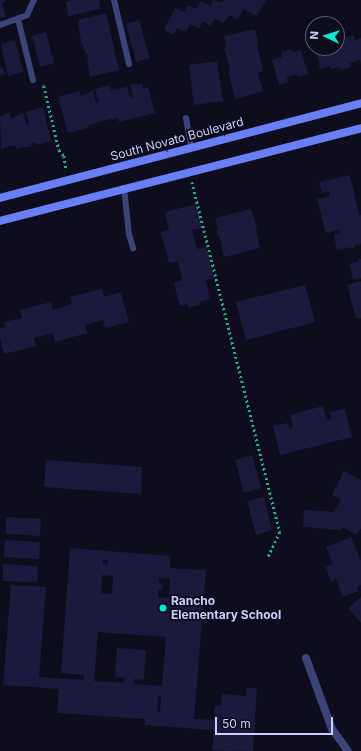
<!DOCTYPE html>
<html>
<head>
<meta charset="utf-8">
<style>
	body { margin:0 }
	#map { position:relative; width:361px; height:751px; overflow:hidden; background:#0d0d1d; font-family:Inter,sans-serif }
	div>[style] { position:absolute }
	.building>* { inset:0; background:#1b1a3d }
	.path>* { height:2.5px; margin-top:-1.25px; transform-origin:0; background:repeating-linear-gradient(90deg,#34a88b 0 2px,transparent 0 5px) }
	.lane>* { height:6px; margin:-3px; padding:0 3px; transform-origin:3px; border-radius:3px; background:#3a4479 }
	.street>* { height:8px; margin:-4px; padding:0 4px; transform-origin:4px; border-radius:4px; background:#3a4479 }
	.secondary>* { height:8px; margin:-4px; padding:0 4px; transform-origin:4px; border-radius:4px; background:#687ff6 }
	.dots>* { width:11px; height:11px; translate:-50% -50%; box-sizing:border-box; border:2px solid #0d0d1d; border-radius:50% }
	span { translate:-50% -50%; white-space:nowrap; text-align:center; line-height:1.15; -webkit-text-stroke:4px #0d0d1d; paint-order:stroke }
	.street-label { font-size:12px; color:#cccffc }
	.poi-label { font-size:12px; color:#cccffc; font-weight:700 }
	.left { translate:0 -50%; text-align:left }
	.north { position:absolute; left:305px; top:16px; width:40px; height:40px; box-sizing:border-box; background:#0d0d1d; border:1px solid #595b76; border-radius:50%; rotate:274deg; font-size:11px; font-weight:700; line-height:16px; text-align:center; color:#cccffc }
	.north::after { content:''; display:block; margin:auto; width:14px; height:18px; background:#0de7d4; clip-path:polygon(50% 0,100% 100%,50% 72%,0 100%) }
	.scale { position:absolute; left:215px; top:717px; width:118px; height:18px; box-sizing:border-box; border:2px solid #cccffc; border-top:0; padding-left:5px; font-size:12px; line-height:14px; white-space:nowrap; color:#cccffc; -webkit-text-stroke:3px #0d0d1d; paint-order:stroke }
</style>
</head>
<body>
<div id="map">
	<div class="building">
		<i style="clip-path:polygon(0 0,4px 0,5px 2px,2px 3px,6px 17px,0 18px)"></i>
		<i style="clip-path:polygon(73px 0,99px 0,100px 9px,68px 16px,66px 2px)"></i>
		<i style="clip-path:polygon(213px 0,222px 2px,224px 0,266px 0,257px 16px,243px 9px,238px 20px,229px 15px,224px 23px,215px 18px,211px 26px,203px 21px,199px 29px,190px 24px,186px 32px,177px 28px,173px 35px,164px 30px,175px 8px,184px 12px,188px 5px,196px 9px,201px 1px,210px 6px)"></i>
		<i style="clip-path:polygon(106px 13px,119px 70px,90px 77px,87px 57px,88px 57px,88px 54px,86px 55px,81px 41px,78px 20px)"></i>
		<i style="clip-path:polygon(139px 20px,150px 58px,136px 62px,126px 24px)"></i>
		<i style="clip-path:polygon(255px 29px,259px 45px,257px 45px,263px 71px,258px 73px,263px 91px,235px 99px,228px 71px,230px 70px,224px 48px,227px 47px,224px 36px)"></i>
		<i style="clip-path:polygon(46px 32px,54px 63px,40px 67px,32px 36px)"></i>
		<i style="clip-path:polygon(354px 35px,355px 40px,361px 38px,361px 64px,360px 60px,350px 63px,351px 67px,341px 70px,340px 67px,331px 69px,330px 66px,320px 69px,315px 48px,337px 48px,337px 44px,345px 42px,343px 38px)"></i>
		<i style="clip-path:polygon(15px 40px,23px 72px,8px 76px,1px 44px)"></i>
		<i style="clip-path:polygon(291px 49px,292px 52px,301px 50px,308px 74px,297px 77px,297px 74px,287px 77px,288px 82px,279px 85px,272px 60px,282px 57px,281px 52px)"></i>
		<i style="clip-path:polygon(217px 61px,223px 101px,194px 105px,189px 65px)"></i>
		<i style="clip-path:polygon(3px 67px,5px 74px,0 76px,0 68px)"></i>
		<i style="clip-path:polygon(137px 83px,138px 85px,142px 84px,143px 88px,148px 87px,155px 113px,119px 122px,118px 118px,105px 120px,87px 126px,88px 128px,68px 133px,58px 97px,79px 91px,81px 96px,93px 90px,96px 103px,99px 102px,95px 89px,110px 85px,111px 90px,118px 88px,119px 90px,120px 88px,127px 86px,130px 97px,133px 97px,130px 85px)"></i>
		<i style="clip-path:polygon(43px 107px,51px 141px,36px 145px,35px 143px,31px 143px,32px 146px,16px 149px,15px 145px,1px 149px,0 117px,9px 112px,11px 118px,23px 113px,26px 125px,29px 124px,26px 112px)"></i>
		<i style="clip-path:polygon(350px 175px,359px 215px,361px 215px,361px 244px,354px 246px,355px 248px,350px 249px,350px 247px,337px 250px,334px 235px,340px 233px,339px 230px,326px 233px,317px 199px,330px 196px,329px 191px,322px 193px,319px 182px)"></i>
		<i style="clip-path:polygon(196px 204px,202px 228px,192px 230px,197px 249px,206px 247px,214px 278px,205px 280px,210px 299px,199px 302px,200px 305px,188px 308px,187px 304px,180px 306px,174px 283px,182px 280px,178px 261px,169px 263px,161px 232px,169px 230px,165px 212px)"></i>
		<i style="clip-path:polygon(251px 209px,257px 227px,256px 228px,260px 248px,224px 257px,219px 235px,218px 236px,216px 231px,218px 230px,215px 218px)"></i>
		<i style="clip-path:polygon(359px 259px,361px 259px,361px 278px,353px 280px,349px 264px,359px 261px)"></i>
		<i style="clip-path:polygon(361px 281px,361px 318px,356px 319px,347px 285px)"></i>
		<i style="clip-path:polygon(305px 285px,315px 322px,246px 340px,236px 302px)"></i>
		<i style="clip-path:polygon(102px 289px,104px 297px,121px 292px,129px 322px,105px 328px,103px 320px,85px 325px,87px 333px,55px 342px,53px 333px,34px 338px,36px 346px,4px 354px,0 338px,0 328px,5px 327px,4px 322px,22px 318px,20px 310px,51px 302px,53px 310px,72px 304px,70px 297px)"></i>
		<i style="clip-path:polygon(323px 406px,327px 420px,331px 419px,330px 412px,345px 409px,352px 437px,280px 455px,273px 426px,288px 423px,289px 429px,293px 428px,290px 415px)"></i>
		<i style="clip-path:polygon(252px 455px,261px 488px,244px 493px,235px 460px)"></i>
		<i style="clip-path:polygon(46px 460px,142px 467px,141px 494px,44px 487px)"></i>
		<i style="clip-path:polygon(344px 471px,361px 480px,361px 528px,357px 535px,342px 527px,341px 530px,303px 527px,304px 510px,334px 512px,341px 500px,332px 495px)"></i>
		<i style="clip-path:polygon(264px 497px,272px 530px,256px 535px,247px 501px)"></i>
		<i style="clip-path:polygon(6px 517px,41px 519px,40px 536px,6px 534px)"></i>
		<i style="clip-path:polygon(351px 537px,361px 561px,361px 585px,357px 587px,358px 591px,343px 597px,336px 579px,331px 582px,326px 567px,333px 564px,326px 547px)"></i>
		<i style="clip-path:polygon(5px 540px,40px 542px,39px 559px,4px 557px)"></i>
		<i style="clip-path:polygon(evenodd,70px 548px,170px 556px,170px 568px,206px 570px,194px 719px,214px 720px,215px 706px,221px 706px,222px 694px,246px 696px,246px 688px,257px 688px,253px 751px,212px 750px,214px 730px,145px 725px,145px 719px,57px 713px,59px 689px,3px 685px,11px 585px,46px 587px,39px 677px,84px 680px,84px 675px,61px 673px,70px 548px,103px 559px,108px 560px,108px 565px,103px 564px,103px 559px,70px 548px,102px 575px,113px 576px,112px 594px,101px 593px,102px 575px,70px 548px,159px 578px,170px 579px,169px 598px,158px 597px,158px 590px,162px 591px,163px 584px,159px 583px,159px 578px,70px 548px,98px 632px,166px 637px,162px 686px,134px 684px,134px 679px,144px 680px,146px 650px,117px 648px,115px 677px,124px 678px,123px 683px,94px 681px,98px 632px,70px 548px,158px 696px,161px 696px,160px 712px,157px 711px,158px 696px)"></i>
		<i style="clip-path:polygon(3px 564px,38px 566px,37px 582px,3px 581px)"></i>
		<i style="clip-path:polygon(361px 597px,361px 623px,348px 608px)"></i>
	</div>
	<div class="path">
		<i style="left:43px;top:85px;width:1px;rotate:45deg"></i>
		<i style="left:44px;top:86px;width:66px;rotate:76.8deg"></i>
		<i style="left:59px;top:150px;width:8px;rotate:50deg"></i>
		<i style="left:64px;top:156px;width:13px;rotate:81deg"></i>
		<i style="left:192px;top:182px;width:361px;rotate:75.9deg"></i>
		<i style="left:280px;top:532px;width:29px;rotate:115deg"></i>
	</div>
	<div class="lane">
		<i style="left:114px;top:0;width:66px;rotate:76.8deg"></i>
		<i style="left:18px;top:19px;width:63px;rotate:76.2deg"></i>
		<i style="left:0;top:25px;width:29px;rotate:-20deg"></i>
		<i style="left:27px;top:15px;width:17px;rotate:-65deg"></i>
		<i style="left:186px;top:118px;width:29px;rotate:80deg"></i>
		<i style="left:124px;top:188px;width:46px;rotate:83.8deg"></i>
		<i style="left:129px;top:234px;width:15px;rotate:74deg"></i>
	</div>
	<div class="street">
		<i style="left:306px;top:658px;width:76px;rotate:69.9deg"></i>
		<i style="left:332px;top:729px;width:27px;rotate:54deg"></i>
	</div>
	<div class="secondary">
		<i style="left:0;top:198px;width:373px;rotate:-14.7deg"></i>
		<i style="left:0;top:221px;width:373px;rotate:-14.4deg"></i>
	</div>
	<div class="dots">
		<i style="left:163px;top:608px;background:#0de7d4"></i>
	</div>
	<div class="street-label">
		<span style="left:177px;top:139px;rotate:-15deg">South Novato Boulevard</span>
	</div>
	<div class="poi-label">
		<span class="left" style="left:171px;top:608px">Rancho<br>Elementary School</span>
	</div>
	<div class="north">N</div>
	<div class="scale">50 m</div>
</div>
</body>
</html>
